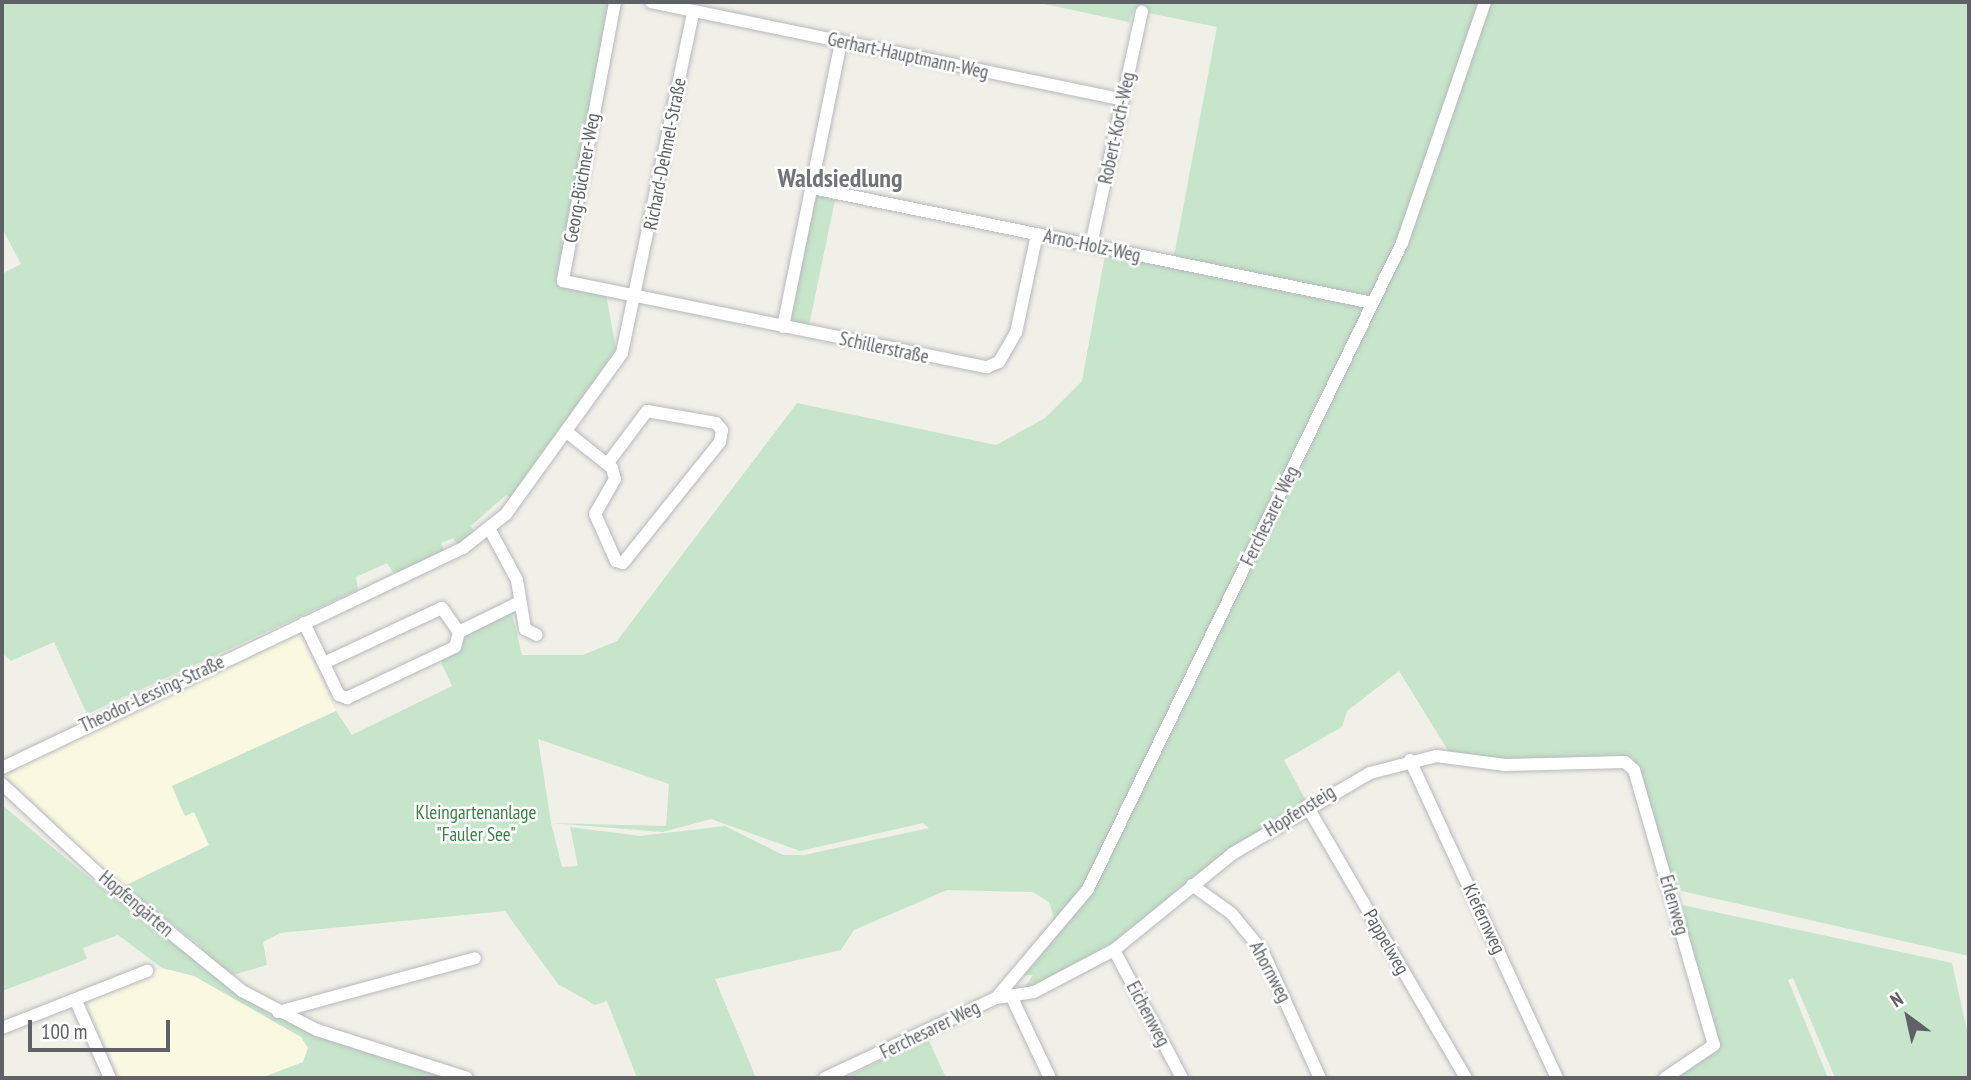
<!DOCTYPE html>
<html>
<head>
<meta charset="utf-8">
<style>
	body { margin:0 }
	#map { position:relative; width:1971px; height:1080px; overflow:hidden; background:#f0efe8; font-family:"PT Sans Narrow",sans-serif }
	div>[style] { position:absolute }
	.commercial>* { inset:0; background:#fbf8e1 }
	.green>* { inset:0; background:#c6e5ca }
	.roads { filter:drop-shadow(0 0 2px #b7b9bd) drop-shadow(0 0 2px #b7b9bd) }
	.minor>* { height:12px; margin:-6px; padding:0 6px; transform-origin:6px; border-radius:6px; background:#fff }
	span { translate:-50% -50%; white-space:nowrap; text-align:center; line-height:1.15; -webkit-text-stroke:5px #fff; paint-order:stroke }
	.street-label { font-size:19px; color:#5f6166 }
	.park-label { font-size:19px; color:#3c8047 }
	.district-label { font-size:26px; color:#707378; font-weight:700 }
	.frame { position:absolute; inset:0; border:4px solid #5f6166; pointer-events:none }
	.north { position:absolute; left:1873px; top:982px; width:70px; height:70px; -webkit-text-stroke:5px #fff; paint-order:stroke; rotate:327deg; font-size:19px; font-weight:700; line-height:28px; text-align:center; color:#5f6166 }
	.north::after { content:''; display:block; margin:auto; width:24px; height:32px; background:#5f6166; clip-path:polygon(50% 0,100% 100%,50% 72%,0 100%) }
	.scale { position:absolute; left:28px; top:1020px; width:142px; height:32px; box-sizing:border-box; border:4px solid #5f6166; border-top:0; padding-left:9px; font-size:21px; line-height:24px; white-space:nowrap; color:#5f6166; -webkit-text-stroke:5px #fff; paint-order:stroke }
</style>
</head>
<body>
<div id="map">
	<div class="commercial">
		<i style="clip-path:polygon(298px 631px,336px 711px,172px 786px,184px 816px,194px 812px,209px 845px,122px 887px,8px 778px,22px 762px)"></i>
		<i style="clip-path:polygon(162px 968px,194px 976px,301px 1037px,308px 1048px,303px 1062px,261px 1078px,120px 1078px,86px 999px)"></i>
	</div>
	<div class="green">
		<i style="clip-path:polygon(2px 2px,610px 2px,559px 278px,606px 294px,616px 349px,512px 499px,506px 495px,471px 526px,475px 533px,457px 544px,453px 538px,441px 543px,444px 550px,395px 575px,387px 563px,356px 577px,358px 590px,87px 714px,54px 642px,11px 661px,2px 653px,2px 274px,21px 264px,2px 228px)"></i>
		<i style="clip-path:polygon(evenodd,1035px 2px,1969px 2px,1969px 956px,1673px 889px,1633px 758px,1508px 761px,1449px 752px,1399px 671px,1347px 711px,1342px 727px,1284px 760px,1306px 801px,1224px 854px,1141px 927px,1021px 993px,1033px 975px,1015px 975px,1054px 918px,1049px 902px,1033px 892px,947px 890px,854px 930px,841px 950px,715px 979px,756px 1078px,637px 1078px,607px 1001px,595px 1005px,558px 984px,505px 911px,280px 933px,263px 942px,267px 965px,226px 977px,197px 943px,122px 887px,209px 845px,194px 812px,185px 816px,172px 786px,336px 711px,352px 735px,452px 686px,440px 660px,462px 649px,466px 633px,511px 610px,522px 655px,583px 655px,617px 641px,797px 403px,996px 445px,1045px 418px,1082px 381px,1105px 255px,1172px 267px,1217px 27px,1134px 10px,1129px 22px,1035px 2px,538px 739px,669px 784px,666px 826px,551px 823px,538px 739px,1035px 2px,711px 819px,800px 851px,923px 823px,929px 828px,804px 855px,783px 855px,725px 826px,640px 836px,570px 827px,578px 866px,562px 867px,551px 823px,663px 832px,711px 819px)"></i>
		<i style="clip-path:polygon(815px 195px,835px 200px,809px 325px,789px 321px)"></i>
		<i style="clip-path:polygon(2px 805px,100px 887px,122px 895px,205px 970px,271px 1012px,366px 1052px,456px 1078px,261px 1078px,303px 1062px,308px 1048px,301px 1037px,194px 976px,162px 968px,118px 935px,83px 948px,87px 959px,2px 991px)"></i>
		<i style="clip-path:polygon(1682px 905px,1952px 963px,1969px 1039px,1969px 1078px,1835px 1078px,1793px 978px,1788px 980px,1828px 1078px,1670px 1078px,1711px 1051px)"></i>
		<i style="clip-path:polygon(928px 1039px,946px 1078px,844px 1078px)"></i>
	</div>
	<div class="roads">
		<div class="minor">
			<i style="left:615px;top:2px;width:284px;rotate:100.6deg"></i>
			<i style="left:563px;top:281px;width:433px;rotate:11.5deg"></i>
			<i style="left:987px;top:367px;width:13px;rotate:-23deg"></i>
			<i style="left:999px;top:362px;width:34px;rotate:-60deg"></i>
			<i style="left:1016px;top:333px;width:101px;rotate:-78deg"></i>
			<i style="left:651px;top:2px;width:482px;rotate:11.7deg"></i>
			<i style="left:812px;top:188px;width:572px;rotate:11.6deg"></i>
			<i style="left:1091px;top:245px;width:239px;rotate:-77.7deg"></i>
			<i style="left:783px;top:327px;width:291px;rotate:-78.5deg"></i>
			<i style="left:568px;top:433px;width:56px;rotate:38.5deg"></i>
			<i style="left:612px;top:468px;width:11px;rotate:75deg"></i>
			<i style="left:615px;top:479px;width:40px;rotate:119.7deg"></i>
			<i style="left:595px;top:514px;width:51px;rotate:65.9deg"></i>
			<i style="left:616px;top:561px;width:7px;rotate:16deg"></i>
			<i style="left:623px;top:563px;width:155px;rotate:-51.3deg"></i>
			<i style="left:720px;top:442px;width:12px;rotate:-81deg"></i>
			<i style="left:722px;top:430px;width:9px;rotate:-131deg"></i>
			<i style="left:716px;top:423px;width:70px;rotate:-170.1deg"></i>
			<i style="left:647px;top:411px;width:65px;rotate:126.9deg"></i>
			<i style="left:490px;top:530px;width:57px;rotate:61.6deg"></i>
			<i style="left:517px;top:580px;width:50px;rotate:80.7deg"></i>
			<i style="left:525px;top:629px;width:13px;rotate:27deg"></i>
			<i style="left:304px;top:623px;width:80px;rotate:64.1deg"></i>
			<i style="left:339px;top:695px;width:9px;rotate:21deg"></i>
			<i style="left:347px;top:698px;width:119px;rotate:-25.3deg"></i>
			<i style="left:455px;top:647px;width:16px;rotate:-75deg"></i>
			<i style="left:459px;top:632px;width:68px;rotate:-26.2deg"></i>
			<i style="left:324px;top:663px;width:130px;rotate:-25deg"></i>
			<i style="left:442px;top:608px;width:29px;rotate:55deg"></i>
			<i style="left:1410px;top:760px;width:350px;rotate:65.2deg"></i>
			<i style="left:2px;top:768px;width:511px;rotate:-25.51deg"></i>
			<i style="left:463px;top:548px;width:55px;rotate:-38.3deg"></i>
			<i style="left:506px;top:514px;width:198px;rotate:-54.2deg"></i>
			<i style="left:622px;top:353px;width:348px;rotate:-78.2deg"></i>
			<i style="left:2px;top:784px;width:138px;rotate:42.9deg"></i>
			<i style="left:103px;top:878px;width:179px;rotate:39.1deg"></i>
			<i style="left:242px;top:991px;width:85px;rotate:27.5deg"></i>
			<i style="left:317px;top:1030px;width:157px;rotate:17.7deg"></i>
			<i style="left:1307px;top:806px;width:315px;rotate:59.7deg"></i>
			<i style="left:1192px;top:885px;width:49px;rotate:35.9deg"></i>
			<i style="left:1232px;top:914px;width:49px;rotate:50.8deg"></i>
			<i style="left:1263px;top:952px;width:138px;rotate:65.7deg"></i>
			<i style="left:1114px;top:950px;width:145px;rotate:62deg"></i>
			<i style="left:996px;top:998px;width:38px;rotate:-9deg"></i>
			<i style="left:1034px;top:992px;width:90px;rotate:-27.7deg"></i>
			<i style="left:1114px;top:950px;width:152px;rotate:-39.1deg"></i>
			<i style="left:1232px;top:854px;width:160px;rotate:-30.4deg"></i>
			<i style="left:1370px;top:773px;width:68px;rotate:-14.4deg"></i>
			<i style="left:1436px;top:756px;width:70px;rotate:7.4deg"></i>
			<i style="left:1505px;top:765px;width:120px;rotate:-1.4deg"></i>
			<i style="left:1625px;top:762px;width:12px;rotate:42deg"></i>
			<i style="left:1634px;top:770px;width:286px;rotate:73.8deg"></i>
			<i style="left:1714px;top:1045px;width:59px;rotate:146deg"></i>
			<i style="left:1012px;top:998px;width:89px;rotate:64.6deg"></i>
			<i style="left:76px;top:1001px;width:84px;rotate:66.2deg"></i>
			<i style="left:278px;top:1012px;width:204px;rotate:-15.3deg"></i>
			<i style="left:2px;top:1028px;width:156px;rotate:-21.5deg"></i>
			<i style="left:825px;top:1078px;width:189px;rotate:-25.1deg"></i>
			<i style="left:996px;top:998px;width:143px;rotate:-49.8deg"></i>
			<i style="left:1088px;top:889px;width:718px;rotate:-64.08deg"></i>
			<i style="left:1402px;top:243px;width:255px;rotate:-71deg"></i>
		</div>
	</div>
	<div class="street-label">
		<span style="left:908px;top:56px;rotate:12deg">Gerhart-Hauptmann-Weg</span>
		<span style="left:1117px;top:128px;rotate:-78deg">Robert-Koch-Weg</span>
		<span style="left:665px;top:154px;rotate:-79deg">Richard-Dehmel-Straße</span>
		<span style="left:582px;top:178px;rotate:-80deg">Georg-Büchner-Weg</span>
		<span style="left:1092px;top:246px;rotate:12deg">Arno-Holz-Weg</span>
		<span style="left:884px;top:348px;rotate:12deg">Schillerstraße</span>
		<span style="left:1270px;top:516px;rotate:-64deg">Ferchesarer Weg</span>
		<span style="left:152px;top:694px;rotate:-25deg">Theodor-Lessing-Straße</span>
		<span style="left:1300px;top:811px;rotate:-32deg">Hopfensteig</span>
		<span style="left:136px;top:904px;rotate:40deg">Hopfengärten</span>
		<span style="left:1674px;top:905px;rotate:74deg">Erlenweg</span>
		<span style="left:1484px;top:919px;rotate:65deg">Kiefernweg</span>
		<span style="left:1386px;top:942px;rotate:60deg">Pappelweg</span>
		<span style="left:1270px;top:972px;rotate:62deg">Ahornweg</span>
		<span style="left:1148px;top:1014px;rotate:62deg">Eichenweg</span>
		<span style="left:930px;top:1030px;rotate:-26deg">Ferchesarer Weg</span>
	</div>
	<div class="park-label">
		<span style="left:476px;top:824px">Kleingartenanlage<br>"Fauler See"</span>
	</div>
	<div class="district-label">
		<span style="left:840px;top:178px">Waldsiedlung</span>
	</div>
	<div class="frame"></div>
	<div class="north">N</div>
	<div class="scale">100 m</div>
</div>
</body>
</html>
